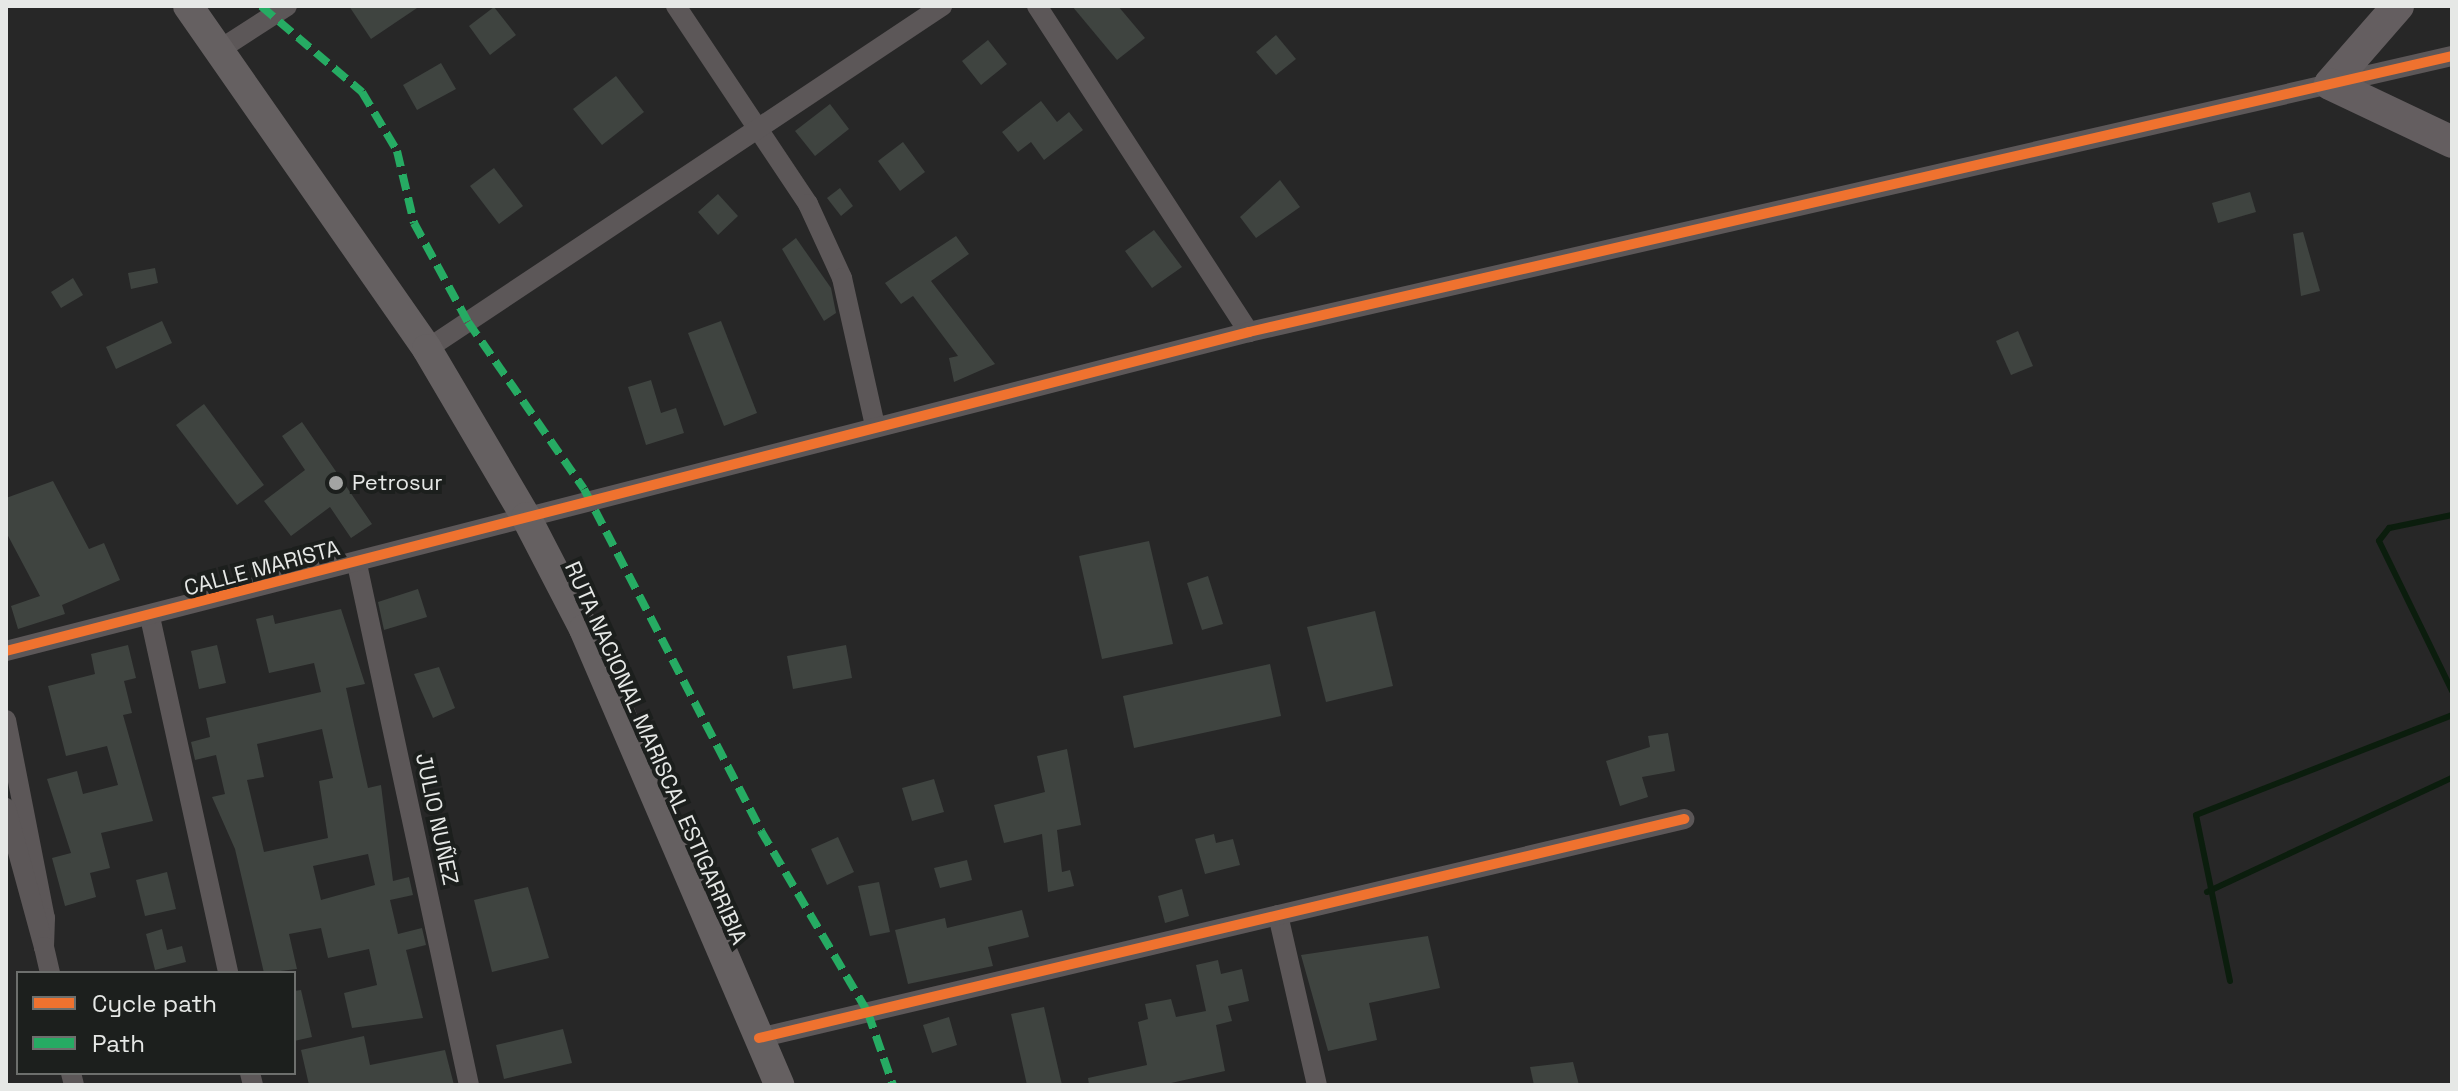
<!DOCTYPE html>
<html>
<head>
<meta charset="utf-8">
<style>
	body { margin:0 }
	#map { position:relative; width:2458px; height:1091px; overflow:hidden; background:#272727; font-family:"Space Grotesk",sans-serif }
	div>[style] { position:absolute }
	.stream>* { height:6px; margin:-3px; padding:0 3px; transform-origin:3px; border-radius:3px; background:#0b1d0d }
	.building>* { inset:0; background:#3f4440 }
	.minor>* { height:20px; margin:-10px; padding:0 10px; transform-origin:10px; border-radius:10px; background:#5c5758 }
	.primary>* { height:30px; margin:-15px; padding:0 15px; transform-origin:15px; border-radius:15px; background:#656061 }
	.trunk>* { height:32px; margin:-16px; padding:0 16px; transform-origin:16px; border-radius:16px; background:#645e60 }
	.quiet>* { height:8px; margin-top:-4px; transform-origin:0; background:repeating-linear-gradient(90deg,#26ab63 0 16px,transparent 0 24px) }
	.cycleway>* { height:10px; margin:-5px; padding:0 5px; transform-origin:5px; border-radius:5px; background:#ef722f }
	.dots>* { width:22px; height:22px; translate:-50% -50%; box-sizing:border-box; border:4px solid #1c1f1d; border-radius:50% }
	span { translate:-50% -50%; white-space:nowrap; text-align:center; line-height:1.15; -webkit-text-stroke:8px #1c1f1d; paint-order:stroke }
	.poi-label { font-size:22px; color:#e6e8e6 }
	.left { translate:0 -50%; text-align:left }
	.street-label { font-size:22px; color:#e6e8e6 }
	.frame { position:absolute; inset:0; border:8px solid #e6e8e6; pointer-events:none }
	.legend { position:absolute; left:16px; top:971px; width:280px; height:104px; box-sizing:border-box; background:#1c1f1d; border:2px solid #6d6f6d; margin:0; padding:10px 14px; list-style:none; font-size:24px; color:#e6e8e6 }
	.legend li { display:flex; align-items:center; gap:16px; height:40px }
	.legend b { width:40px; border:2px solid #6d6f6d }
</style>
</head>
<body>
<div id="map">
	<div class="stream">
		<i style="left:2452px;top:515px;width:64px;rotate:168.3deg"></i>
		<i style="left:2389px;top:528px;width:16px;rotate:128deg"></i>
		<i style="left:2379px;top:541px;width:167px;rotate:64deg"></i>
		<i style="left:2207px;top:892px;width:270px;rotate:-25deg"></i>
		<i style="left:2230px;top:981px;width:169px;rotate:-101.6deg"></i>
		<i style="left:2196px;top:815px;width:275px;rotate:-21.3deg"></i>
	</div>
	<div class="building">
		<i style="clip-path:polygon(349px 6px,420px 6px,371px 39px)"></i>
		<i style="clip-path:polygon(1072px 6px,1118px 6px,1145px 38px,1117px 60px)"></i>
		<i style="clip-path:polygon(494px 7px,516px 35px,490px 55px,469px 26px)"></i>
		<i style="clip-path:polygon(1276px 35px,1296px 59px,1276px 75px,1256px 52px)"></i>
		<i style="clip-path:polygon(988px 40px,1007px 64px,981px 85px,962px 61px)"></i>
		<i style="clip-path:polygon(441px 63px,456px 89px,417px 110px,403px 85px)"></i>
		<i style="clip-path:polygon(616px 76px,644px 112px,602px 145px,573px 109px)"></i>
		<i style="clip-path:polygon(1041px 101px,1057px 122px,1069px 112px,1083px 130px,1044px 160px,1031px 142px,1018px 152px,1002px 132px)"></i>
		<i style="clip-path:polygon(830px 104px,849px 129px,815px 156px,795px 131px)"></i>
		<i style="clip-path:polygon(903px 142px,925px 172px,900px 191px,878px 161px)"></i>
		<i style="clip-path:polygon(494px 168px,523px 206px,499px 224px,470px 186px)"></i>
		<i style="clip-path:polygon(1280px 180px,1300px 207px,1256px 238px,1240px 217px)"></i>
		<i style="clip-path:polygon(840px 188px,853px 206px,841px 216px,827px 198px)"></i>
		<i style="clip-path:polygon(2250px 192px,2256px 212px,2218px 223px,2212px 203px)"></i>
		<i style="clip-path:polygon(718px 194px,738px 216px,718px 235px,698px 212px)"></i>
		<i style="clip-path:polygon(1154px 230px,1182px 267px,1152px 288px,1125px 251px)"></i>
		<i style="clip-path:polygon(2303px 232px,2320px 291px,2301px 296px,2293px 234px)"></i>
		<i style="clip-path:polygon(956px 236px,969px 254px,931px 281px,995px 364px,954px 382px,949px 358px,958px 356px,913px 296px,901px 304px,885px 283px)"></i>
		<i style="clip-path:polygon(796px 238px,831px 288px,836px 313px,824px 321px,782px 249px)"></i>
		<i style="clip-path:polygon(155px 268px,158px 283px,131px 289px,128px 273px)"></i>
		<i style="clip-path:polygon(73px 278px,83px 295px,61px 308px,51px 292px)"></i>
		<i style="clip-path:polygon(162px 321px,172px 343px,116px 369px,106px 347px)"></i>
		<i style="clip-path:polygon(721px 321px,757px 413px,724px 426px,688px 333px)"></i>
		<i style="clip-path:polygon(2018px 331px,2033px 366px,2011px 375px,1996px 341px)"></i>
		<i style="clip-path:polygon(651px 380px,661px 413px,676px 408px,684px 433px,646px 445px,628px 387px)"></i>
		<i style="clip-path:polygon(204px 404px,264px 485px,237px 505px,176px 425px)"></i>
		<i style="clip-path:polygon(302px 422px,372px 524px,351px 538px,330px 507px,291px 536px,264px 501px,305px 470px,282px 436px)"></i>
		<i style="clip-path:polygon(53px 481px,89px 549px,104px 543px,120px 580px,62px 605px,65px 614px,18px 629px,11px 606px,40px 596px,6px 532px,6px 498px)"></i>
		<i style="clip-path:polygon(1149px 541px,1173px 644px,1102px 659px,1079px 556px)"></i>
		<i style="clip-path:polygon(1208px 576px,1223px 624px,1202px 630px,1187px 583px)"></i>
		<i style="clip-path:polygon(418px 589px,427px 617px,384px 630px,378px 602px)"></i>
		<i style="clip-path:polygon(evenodd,341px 609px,365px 684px,346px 688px,368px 788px,381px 785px,393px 881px,409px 877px,413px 895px,390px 900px,398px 934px,422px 928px,426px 945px,406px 950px,423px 1018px,352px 1028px,344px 993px,377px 985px,369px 949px,328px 958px,321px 928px,289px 934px,297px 969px,264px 973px,235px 849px,212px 797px,225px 794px,216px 755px,195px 760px,191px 742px,210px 737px,206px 718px,321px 692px,314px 663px,269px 673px,256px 619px,273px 615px,275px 624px,341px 609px,322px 729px,333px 778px,319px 781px,328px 838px,264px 852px,247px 780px,264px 777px,257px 744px,322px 729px,341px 609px,368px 854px,375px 885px,321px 900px,313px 866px,368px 854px)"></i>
		<i style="clip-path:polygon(1375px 611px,1393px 686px,1326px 702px,1307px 627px)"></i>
		<i style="clip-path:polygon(128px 645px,136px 678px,124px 681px,132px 713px,123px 715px,153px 821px,101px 833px,110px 868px,90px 873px,96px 897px,65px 906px,52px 858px,71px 853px,47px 779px,77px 771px,83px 794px,118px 785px,107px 746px,66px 756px,48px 686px,95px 674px,91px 654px)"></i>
		<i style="clip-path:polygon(217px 645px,226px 683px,199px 689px,191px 651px)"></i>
		<i style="clip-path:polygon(846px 645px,852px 678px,793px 689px,787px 656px)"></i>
		<i style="clip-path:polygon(1270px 664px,1281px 716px,1134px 748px,1123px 696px)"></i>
		<i style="clip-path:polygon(439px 667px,455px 708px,433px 718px,414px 674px)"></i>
		<i style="clip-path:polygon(1668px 733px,1675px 771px,1642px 777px,1648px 797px,1620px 806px,1606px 761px,1650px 747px,1648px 736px)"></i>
		<i style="clip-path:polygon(1067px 749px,1081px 825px,1057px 830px,1062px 872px,1070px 870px,1074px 886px,1048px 892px,1042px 834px,1004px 843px,994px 805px,1045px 792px,1037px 756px)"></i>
		<i style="clip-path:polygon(934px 779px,944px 812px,912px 821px,902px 788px)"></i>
		<i style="clip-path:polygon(1214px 834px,1216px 843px,1233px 839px,1240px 865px,1205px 874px,1195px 839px)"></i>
		<i style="clip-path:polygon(838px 837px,854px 872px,827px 885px,811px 849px)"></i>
		<i style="clip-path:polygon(967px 860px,972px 880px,940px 888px,934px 868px)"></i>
		<i style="clip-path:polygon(167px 872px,176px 909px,145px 916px,136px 880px)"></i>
		<i style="clip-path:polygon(879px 882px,890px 932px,870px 936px,858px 886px)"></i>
		<i style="clip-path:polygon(528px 887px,549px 958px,492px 972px,474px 900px)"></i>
		<i style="clip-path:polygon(1182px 889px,1189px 916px,1165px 923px,1158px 896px)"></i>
		<i style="clip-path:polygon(1022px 910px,1029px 937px,988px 947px,993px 966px,908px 984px,895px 930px,945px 918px,947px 928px)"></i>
		<i style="clip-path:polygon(162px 929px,167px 950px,182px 946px,186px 962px,155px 970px,146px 934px)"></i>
		<i style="clip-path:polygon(1428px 936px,1440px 988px,1369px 1003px,1377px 1040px,1328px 1051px,1301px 955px)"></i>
		<i style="clip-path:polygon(1218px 960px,1221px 974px,1242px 969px,1249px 1001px,1228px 1006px,1232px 1021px,1216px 1025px,1225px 1071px,1162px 1085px,1089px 1085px,1088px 1078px,1147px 1065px,1138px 1022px,1148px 1019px,1145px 1004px,1171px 999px,1176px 1017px,1206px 1011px,1196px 965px)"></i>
		<i style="clip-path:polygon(301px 990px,312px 1037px,294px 1041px,294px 991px)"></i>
		<i style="clip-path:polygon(1044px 1007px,1062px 1085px,1027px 1085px,1011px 1014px)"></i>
		<i style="clip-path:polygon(949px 1017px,957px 1045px,932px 1053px,923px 1025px)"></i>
		<i style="clip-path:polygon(563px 1029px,572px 1063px,504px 1079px,496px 1045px)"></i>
		<i style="clip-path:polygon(364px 1036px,370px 1065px,445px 1050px,454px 1085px,309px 1085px,301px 1050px)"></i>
		<i style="clip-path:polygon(1573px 1062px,1579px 1085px,1534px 1085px,1530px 1067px)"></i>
	</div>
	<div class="minor">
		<i style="left:676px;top:6px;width:238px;rotate:56.3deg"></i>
		<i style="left:808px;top:204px;width:81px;rotate:65.3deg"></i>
		<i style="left:842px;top:278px;width:152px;rotate:77.4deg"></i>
		<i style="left:1037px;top:6px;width:389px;rotate:57deg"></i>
		<i style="left:219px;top:50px;width:81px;rotate:-32.9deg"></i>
		<i style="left:427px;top:349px;width:619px;rotate:-33.66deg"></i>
		<i style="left:357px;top:564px;width:533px;rotate:77.87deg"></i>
		<i style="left:150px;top:617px;width:364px;rotate:77.6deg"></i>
		<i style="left:6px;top:651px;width:1283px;rotate:-14.39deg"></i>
		<i style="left:1249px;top:332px;width:1234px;rotate:-12.92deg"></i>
		<i style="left:6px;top:720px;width:202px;rotate:78.9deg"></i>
		<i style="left:45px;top:918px;width:29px;rotate:92deg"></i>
		<i style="left:44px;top:947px;width:144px;rotate:-105.3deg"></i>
		<i style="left:1278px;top:915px;width:174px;rotate:77.1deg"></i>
		<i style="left:44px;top:947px;width:27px;rotate:77deg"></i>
		<i style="left:759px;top:1038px;width:951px;rotate:-13.32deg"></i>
		<i style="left:71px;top:1073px;width:12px;rotate:76deg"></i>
		<i style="left:250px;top:1073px;width:12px;rotate:76deg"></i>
	</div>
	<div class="primary">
		<i style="left:188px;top:6px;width:418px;rotate:55.1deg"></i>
		<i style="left:427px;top:349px;width:195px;rotate:59.5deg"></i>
		<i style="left:526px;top:517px;width:126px;rotate:62.6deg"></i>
		<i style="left:584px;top:629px;width:496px;rotate:66.8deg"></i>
	</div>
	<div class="trunk">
		<i style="left:2398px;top:6px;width:103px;rotate:131.1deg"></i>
		<i style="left:2330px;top:84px;width:135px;rotate:25.4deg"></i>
	</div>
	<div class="quiet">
		<i style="left:261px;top:6px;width:133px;rotate:40.4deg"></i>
		<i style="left:362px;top:92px;width:69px;rotate:59.3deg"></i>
		<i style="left:397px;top:151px;width:74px;rotate:76.7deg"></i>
		<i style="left:414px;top:223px;width:113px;rotate:61.4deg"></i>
		<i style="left:468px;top:322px;width:203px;rotate:55.2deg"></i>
		<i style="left:584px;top:489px;width:385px;rotate:62.6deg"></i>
		<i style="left:761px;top:831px;width:211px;rotate:59.5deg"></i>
		<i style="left:868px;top:1013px;width:76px;rotate:70.9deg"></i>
	</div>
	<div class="cycleway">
		<i style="left:6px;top:651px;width:1283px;rotate:-14.39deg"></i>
		<i style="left:1249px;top:332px;width:1234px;rotate:-12.92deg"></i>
		<i style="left:759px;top:1038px;width:951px;rotate:-13.32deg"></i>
	</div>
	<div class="dots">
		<i style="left:336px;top:483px;background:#a3a4a3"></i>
	</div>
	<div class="poi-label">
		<span class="left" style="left:352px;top:483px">Petrosur</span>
	</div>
	<div class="street-label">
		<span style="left:262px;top:568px;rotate:-15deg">CALLE MARISTA</span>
		<span style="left:656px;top:753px;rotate:66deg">RUTA NACIONAL MARISCAL ESTIGARRIBIA</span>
		<span style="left:437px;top:819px;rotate:78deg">JULIO NUÑEZ</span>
	</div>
	<div class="frame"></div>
	<ul class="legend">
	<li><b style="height:10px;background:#ef722f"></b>Cycle path</li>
	<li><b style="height:10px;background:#26ab63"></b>Path</li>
	</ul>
</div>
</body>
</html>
